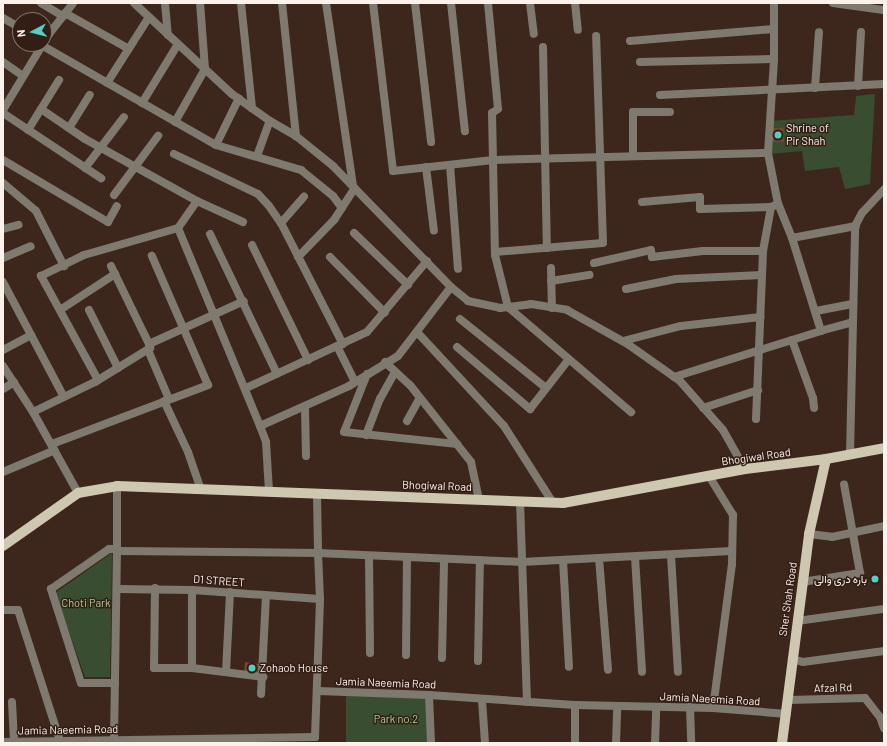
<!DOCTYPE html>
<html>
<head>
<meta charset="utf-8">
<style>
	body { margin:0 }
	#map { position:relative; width:887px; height:746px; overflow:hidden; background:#3d271d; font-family:Barlow,Vazirmatn,sans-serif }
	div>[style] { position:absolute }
	.green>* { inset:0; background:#394d30 }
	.building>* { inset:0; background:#75452e }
	.minor>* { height:8px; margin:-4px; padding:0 4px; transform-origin:4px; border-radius:4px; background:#7e7a6f }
	.major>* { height:10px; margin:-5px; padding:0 5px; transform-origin:5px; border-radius:5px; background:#cfc8b1 }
	.dots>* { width:11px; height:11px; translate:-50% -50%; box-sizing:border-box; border:2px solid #321e14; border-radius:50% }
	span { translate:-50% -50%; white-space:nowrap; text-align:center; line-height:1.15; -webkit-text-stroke:3px #321e14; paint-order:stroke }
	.poi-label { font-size:11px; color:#fdf1ec }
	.left { translate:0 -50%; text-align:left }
	.right { translate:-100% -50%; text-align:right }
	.street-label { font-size:11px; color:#fdf1ec }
	.park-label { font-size:11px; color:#a5d490 }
	.frame { position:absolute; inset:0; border:4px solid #fdf1ec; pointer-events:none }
	.north { position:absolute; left:12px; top:12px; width:40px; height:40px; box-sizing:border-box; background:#321e14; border:1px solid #83726a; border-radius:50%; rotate:263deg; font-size:11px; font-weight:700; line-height:16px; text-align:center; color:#fdf1ec }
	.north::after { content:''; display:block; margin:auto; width:14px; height:18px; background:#55cec5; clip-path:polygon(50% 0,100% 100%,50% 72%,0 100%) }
</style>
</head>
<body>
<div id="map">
	<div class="green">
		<i style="clip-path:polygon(875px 94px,870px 184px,845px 189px,839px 167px,805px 171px,802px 151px,770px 154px,770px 121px,854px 115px,856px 96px)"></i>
		<i style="clip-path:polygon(112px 553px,110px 677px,85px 677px,55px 593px)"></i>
		<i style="clip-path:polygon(346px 693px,429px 695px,431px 743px,346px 743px)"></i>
	</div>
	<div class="building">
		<i style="clip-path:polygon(772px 128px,784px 128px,784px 142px,772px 142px)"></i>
		<i style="clip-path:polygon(245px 662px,261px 664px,261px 675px,244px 672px)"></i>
	</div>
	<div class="minor">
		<i style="left:41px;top:3px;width:26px;rotate:31deg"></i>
		<i style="left:134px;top:3px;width:134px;rotate:42.9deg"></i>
		<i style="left:232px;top:94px;width:47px;rotate:35.4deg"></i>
		<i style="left:270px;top:121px;width:30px;rotate:30deg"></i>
		<i style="left:296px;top:136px;width:48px;rotate:39deg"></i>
		<i style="left:333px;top:166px;width:169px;rotate:45.7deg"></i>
		<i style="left:451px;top:287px;width:22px;rotate:39deg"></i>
		<i style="left:468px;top:301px;width:33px;rotate:12deg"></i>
		<i style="left:500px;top:308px;width:31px;rotate:-7deg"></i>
		<i style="left:531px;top:304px;width:36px;rotate:9deg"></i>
		<i style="left:567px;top:310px;width:71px;rotate:29.4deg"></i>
		<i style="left:629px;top:345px;width:62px;rotate:35.2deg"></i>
		<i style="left:680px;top:381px;width:65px;rotate:48.7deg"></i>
		<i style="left:723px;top:430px;width:45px;rotate:60.6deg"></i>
		<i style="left:165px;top:3px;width:32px;rotate:85deg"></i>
		<i style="left:241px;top:3px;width:106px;rotate:84deg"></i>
		<i style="left:282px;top:3px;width:134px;rotate:84deg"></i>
		<i style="left:326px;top:3px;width:184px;rotate:81.6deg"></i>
		<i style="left:373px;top:3px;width:169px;rotate:83.2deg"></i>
		<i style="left:393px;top:171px;width:101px;rotate:-6.3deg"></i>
		<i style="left:493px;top:160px;width:275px;rotate:-1.5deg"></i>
		<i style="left:415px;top:3px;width:140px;rotate:83.4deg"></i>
		<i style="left:451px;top:3px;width:129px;rotate:83.8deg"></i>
		<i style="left:488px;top:3px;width:106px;rotate:84.6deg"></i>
		<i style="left:498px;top:109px;width:7px;rotate:146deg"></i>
		<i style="left:492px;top:113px;width:142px;rotate:88.8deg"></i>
		<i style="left:495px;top:255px;width:54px;rotate:76deg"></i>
		<i style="left:508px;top:307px;width:162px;rotate:40.5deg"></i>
		<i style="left:530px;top:3px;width:31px;rotate:83deg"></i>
		<i style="left:575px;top:3px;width:27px;rotate:84deg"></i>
		<i style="left:833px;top:3px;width:51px;rotate:7.8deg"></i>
		<i style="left:65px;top:13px;width:73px;rotate:29.4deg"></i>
		<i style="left:3px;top:18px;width:20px;rotate:30deg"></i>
		<i style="left:630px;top:41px;width:144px;rotate:-4.8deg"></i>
		<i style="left:43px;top:46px;width:199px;rotate:29.8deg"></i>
		<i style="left:216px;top:145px;width:89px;rotate:16.4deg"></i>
		<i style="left:301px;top:170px;width:41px;rotate:39.1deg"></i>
		<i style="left:333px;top:196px;width:15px;rotate:53deg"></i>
		<i style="left:543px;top:47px;width:201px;rotate:88.9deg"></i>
		<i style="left:3px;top:62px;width:24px;rotate:35deg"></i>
		<i style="left:640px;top:62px;width:134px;rotate:-1.3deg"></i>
		<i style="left:107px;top:83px;width:78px;rotate:-57.5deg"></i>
		<i style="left:858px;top:86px;width:54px;rotate:-86.8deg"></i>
		<i style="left:815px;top:88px;width:56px;rotate:-85.9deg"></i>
		<i style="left:660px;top:95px;width:224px;rotate:-2.8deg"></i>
		<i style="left:142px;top:103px;width:69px;rotate:-58.6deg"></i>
		<i style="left:41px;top:109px;width:53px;rotate:34.3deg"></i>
		<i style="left:85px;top:139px;width:128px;rotate:29deg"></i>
		<i style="left:3px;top:110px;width:89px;rotate:-58.8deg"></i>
		<i style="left:49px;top:34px;width:39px;rotate:-52deg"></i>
		<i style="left:3px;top:113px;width:118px;rotate:33.6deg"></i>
		<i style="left:175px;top:122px;width:61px;rotate:-60.5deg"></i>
		<i style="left:205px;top:69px;width:66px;rotate:-94.3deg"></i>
		<i style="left:69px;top:128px;width:39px;rotate:-58deg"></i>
		<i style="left:28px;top:130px;width:59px;rotate:-58.2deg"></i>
		<i style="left:216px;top:145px;width:52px;rotate:-63.9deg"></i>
		<i style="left:174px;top:154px;width:93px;rotate:25.5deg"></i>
		<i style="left:258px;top:194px;width:16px;rotate:47deg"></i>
		<i style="left:269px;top:206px;width:21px;rotate:55deg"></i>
		<i style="left:281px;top:223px;width:136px;rotate:62.9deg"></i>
		<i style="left:633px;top:155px;width:43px;rotate:-90deg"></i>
		<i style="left:633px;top:112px;width:37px"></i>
		<i style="left:257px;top:156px;width:37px;rotate:-70deg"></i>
		<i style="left:3px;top:160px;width:122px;rotate:30.6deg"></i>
		<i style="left:108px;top:222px;width:18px;rotate:-61deg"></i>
		<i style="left:450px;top:165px;width:104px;rotate:85.6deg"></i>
		<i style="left:426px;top:167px;width:64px;rotate:82.9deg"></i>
		<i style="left:85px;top:168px;width:64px;rotate:-52.6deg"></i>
		<i style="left:3px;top:183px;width:43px;rotate:40.3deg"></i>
		<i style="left:36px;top:211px;width:62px;rotate:63deg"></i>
		<i style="left:114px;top:195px;width:74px;rotate:-53.3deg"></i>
		<i style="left:642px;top:202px;width:58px;rotate:-4.9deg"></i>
		<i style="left:700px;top:197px;width:12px;rotate:90deg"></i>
		<i style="left:700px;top:209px;width:71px;rotate:-1.6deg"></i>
		<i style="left:243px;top:222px;width:51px;rotate:-155.5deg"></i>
		<i style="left:197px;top:201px;width:33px;rotate:125deg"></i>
		<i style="left:178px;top:228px;width:214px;rotate:67.5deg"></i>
		<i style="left:260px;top:426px;width:17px;rotate:69deg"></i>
		<i style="left:266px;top:442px;width:49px;rotate:86.5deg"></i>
		<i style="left:281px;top:223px;width:35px;rotate:-49deg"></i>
		<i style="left:3px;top:229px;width:16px;rotate:-15deg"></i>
		<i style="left:354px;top:233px;width:75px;rotate:43.9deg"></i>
		<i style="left:210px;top:234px;width:155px;rotate:64.4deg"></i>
		<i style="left:792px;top:238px;width:65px;rotate:-10.6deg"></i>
		<i style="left:252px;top:245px;width:128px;rotate:64deg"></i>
		<i style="left:495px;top:252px;width:108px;rotate:-4.8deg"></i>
		<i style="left:603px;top:243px;width:207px;rotate:-91.9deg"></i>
		<i style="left:298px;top:257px;width:52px;rotate:-45.8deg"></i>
		<i style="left:334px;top:220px;width:38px;rotate:-57deg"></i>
		<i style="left:330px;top:257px;width:78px;rotate:45.5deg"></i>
		<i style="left:3px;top:258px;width:30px;rotate:-23deg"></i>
		<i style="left:594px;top:263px;width:58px;rotate:-12.8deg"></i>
		<i style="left:651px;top:250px;width:7px;rotate:82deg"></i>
		<i style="left:652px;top:257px;width:51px;rotate:-6.7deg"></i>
		<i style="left:703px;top:251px;width:60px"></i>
		<i style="left:111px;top:266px;width:87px;rotate:64deg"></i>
		<i style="left:551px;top:268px;width:40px;rotate:88.6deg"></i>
		<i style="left:551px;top:281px;width:39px;rotate:-9deg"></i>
		<i style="left:3px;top:282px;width:130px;rotate:62.1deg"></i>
		<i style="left:626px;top:289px;width:51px;rotate:-11.3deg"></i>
		<i style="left:676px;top:279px;width:86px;rotate:-2.7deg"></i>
		<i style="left:60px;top:310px;width:66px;rotate:-33.2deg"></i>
		<i style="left:89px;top:310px;width:65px;rotate:63.4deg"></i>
		<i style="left:816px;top:311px;width:38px;rotate:-11deg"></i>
		<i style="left:460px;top:319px;width:110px;rotate:38.7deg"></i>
		<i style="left:820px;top:331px;width:34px;rotate:-15deg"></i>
		<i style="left:417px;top:332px;width:128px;rotate:47.2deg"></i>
		<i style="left:504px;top:426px;width:91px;rotate:57.5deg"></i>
		<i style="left:792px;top:340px;width:62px;rotate:70.1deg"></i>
		<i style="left:813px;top:398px;width:10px;rotate:84deg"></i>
		<i style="left:623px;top:341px;width:60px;rotate:-14.5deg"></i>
		<i style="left:681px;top:326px;width:80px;rotate:-6.5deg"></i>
		<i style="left:337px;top:346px;width:40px;rotate:63.4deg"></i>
		<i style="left:457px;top:347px;width:96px;rotate:40.3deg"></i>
		<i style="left:530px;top:409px;width:63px;rotate:-52deg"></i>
		<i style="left:3px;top:350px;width:32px;rotate:-28deg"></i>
		<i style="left:148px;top:350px;width:53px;rotate:66.8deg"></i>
		<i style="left:385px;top:362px;width:34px;rotate:43deg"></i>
		<i style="left:410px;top:385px;width:98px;rotate:51.6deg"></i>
		<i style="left:471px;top:462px;width:39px;rotate:78deg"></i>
		<i style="left:3px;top:366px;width:55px;rotate:56.9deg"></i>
		<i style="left:33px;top:412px;width:93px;rotate:60.9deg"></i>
		<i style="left:367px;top:374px;width:62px;rotate:111.6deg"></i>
		<i style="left:344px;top:432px;width:114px;rotate:6.1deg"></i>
		<i style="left:674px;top:377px;width:154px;rotate:-17.4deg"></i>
		<i style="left:821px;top:331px;width:97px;rotate:-107.3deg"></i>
		<i style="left:792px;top:238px;width:37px;rotate:-112deg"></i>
		<i style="left:778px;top:204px;width:52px;rotate:-101.1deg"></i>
		<i style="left:768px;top:153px;width:94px;rotate:-86.3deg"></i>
		<i style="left:774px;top:59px;width:56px;rotate:-90deg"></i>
		<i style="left:98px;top:380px;width:119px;rotate:-118.7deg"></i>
		<i style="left:41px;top:276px;width:48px;rotate:-26deg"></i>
		<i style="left:84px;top:255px;width:98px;rotate:-16deg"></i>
		<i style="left:246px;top:388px;width:133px;rotate:-24.8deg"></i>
		<i style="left:367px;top:332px;width:93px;rotate:-49.8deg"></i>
		<i style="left:3px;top:389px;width:13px;rotate:-32deg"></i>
		<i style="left:164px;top:401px;width:56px;rotate:64.8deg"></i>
		<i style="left:188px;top:452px;width:37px;rotate:71deg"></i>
		<i style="left:305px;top:408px;width:48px;rotate:88.8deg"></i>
		<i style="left:703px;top:408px;width:58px;rotate:-18.1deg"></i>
		<i style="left:33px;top:412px;width:69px;rotate:-25.8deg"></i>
		<i style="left:95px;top:382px;width:65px;rotate:-31.7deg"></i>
		<i style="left:150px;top:348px;width:4px;rotate:-104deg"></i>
		<i style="left:149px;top:344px;width:104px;rotate:-24.4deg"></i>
		<i style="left:756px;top:419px;width:168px;rotate:-87.6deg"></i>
		<i style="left:763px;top:251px;width:45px;rotate:-79.7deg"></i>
		<i style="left:771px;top:207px;width:8px;rotate:-23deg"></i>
		<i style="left:407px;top:421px;width:26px;rotate:-61deg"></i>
		<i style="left:260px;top:426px;width:98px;rotate:-24.2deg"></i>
		<i style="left:349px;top:386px;width:57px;rotate:-31.5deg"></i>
		<i style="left:398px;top:356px;width:87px;rotate:-52.5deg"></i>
		<i style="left:366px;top:435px;width:39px;rotate:-69deg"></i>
		<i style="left:380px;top:399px;width:31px;rotate:-61deg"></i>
		<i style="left:52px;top:444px;width:167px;rotate:-20.7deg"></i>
		<i style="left:208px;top:385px;width:141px;rotate:-113.5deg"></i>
		<i style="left:850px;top:454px;width:228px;rotate:-88.7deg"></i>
		<i style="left:855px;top:226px;width:15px;rotate:-62deg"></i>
		<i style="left:862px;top:213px;width:33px;rotate:-47deg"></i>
		<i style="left:3px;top:472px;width:56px;rotate:-22.9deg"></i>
		<i style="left:709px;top:476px;width:46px;rotate:58.4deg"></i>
		<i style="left:733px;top:515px;width:49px;rotate:91.2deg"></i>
		<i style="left:732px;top:564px;width:145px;rotate:97.5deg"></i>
		<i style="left:317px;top:493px;width:60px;rotate:89deg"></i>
		<i style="left:318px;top:553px;width:204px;rotate:2.5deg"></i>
		<i style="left:522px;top:562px;width:210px;rotate:-3deg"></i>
		<i style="left:520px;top:501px;width:201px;rotate:88deg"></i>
		<i style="left:809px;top:534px;width:23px;rotate:7deg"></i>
		<i style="left:832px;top:537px;width:53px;rotate:-11.9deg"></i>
		<i style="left:671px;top:555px;width:117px;rotate:86.6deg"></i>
		<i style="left:369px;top:556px;width:97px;rotate:89.4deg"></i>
		<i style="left:635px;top:557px;width:115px;rotate:86.5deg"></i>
		<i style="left:599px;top:558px;width:112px;rotate:85.4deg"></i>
		<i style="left:563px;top:560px;width:107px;rotate:86.8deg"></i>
		<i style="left:802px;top:582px;width:59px;rotate:-8.8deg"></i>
		<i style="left:860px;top:573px;width:90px;rotate:-100.2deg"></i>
		<i style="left:155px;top:588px;width:80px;rotate:90.7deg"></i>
		<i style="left:154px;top:668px;width:38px"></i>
		<i style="left:192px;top:668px;width:72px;rotate:7.2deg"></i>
		<i style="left:117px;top:589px;width:75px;rotate:0.8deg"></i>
		<i style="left:192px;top:590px;width:128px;rotate:4deg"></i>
		<i style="left:192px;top:590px;width:78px;rotate:90deg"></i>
		<i style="left:3px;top:610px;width:15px"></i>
		<i style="left:18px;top:610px;width:138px;rotate:72.2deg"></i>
		<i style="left:797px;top:621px;width:88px;rotate:-7.9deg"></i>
		<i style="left:406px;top:655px;width:98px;rotate:-89.4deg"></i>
		<i style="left:442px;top:658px;width:99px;rotate:-88.8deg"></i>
		<i style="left:792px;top:659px;width:11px;rotate:15deg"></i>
		<i style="left:803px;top:662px;width:82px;rotate:-7.7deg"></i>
		<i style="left:478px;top:661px;width:101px;rotate:-88.9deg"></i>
		<i style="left:226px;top:672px;width:80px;rotate:-87.1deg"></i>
		<i style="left:115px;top:683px;width:34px;rotate:180deg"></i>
		<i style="left:81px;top:683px;width:99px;rotate:-107.7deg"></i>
		<i style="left:51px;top:589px;width:70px;rotate:-34.6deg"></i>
		<i style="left:109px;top:549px;width:8px"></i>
		<i style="left:318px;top:691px;width:111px;rotate:2.1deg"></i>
		<i style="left:429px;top:695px;width:146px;rotate:3.9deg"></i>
		<i style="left:575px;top:705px;width:138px;rotate:1.2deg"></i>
		<i style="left:713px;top:708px;width:74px;rotate:4.6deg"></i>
		<i style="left:261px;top:694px;width:99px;rotate:-87.1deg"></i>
		<i style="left:429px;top:695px;width:48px;rotate:87.6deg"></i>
		<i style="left:482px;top:700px;width:43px;rotate:86deg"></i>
		<i style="left:789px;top:700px;width:76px;rotate:-1.5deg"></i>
		<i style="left:865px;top:698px;width:24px;rotate:52deg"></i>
		<i style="left:880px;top:717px;width:12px;rotate:70deg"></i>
		<i style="left:12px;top:702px;width:40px;rotate:87.1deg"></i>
		<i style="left:690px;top:707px;width:36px;rotate:88deg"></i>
		<i style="left:114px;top:740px;width:189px;rotate:-89.1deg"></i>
		<i style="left:3px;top:742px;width:312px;rotate:-0.9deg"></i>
		<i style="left:315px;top:737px;width:138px;rotate:-87.9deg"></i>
		<i style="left:320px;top:599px;width:46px;rotate:-92.5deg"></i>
		<i style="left:318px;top:553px;width:201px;rotate:-179.4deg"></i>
		<i style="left:117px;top:551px;width:65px;rotate:-90deg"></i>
		<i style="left:575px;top:743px;width:38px;rotate:-90deg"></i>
		<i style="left:616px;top:743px;width:37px;rotate:-88deg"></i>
		<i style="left:655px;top:743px;width:36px;rotate:-88deg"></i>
	</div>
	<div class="major">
		<i style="left:3px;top:546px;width:92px;rotate:-35.2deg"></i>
		<i style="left:78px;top:493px;width:40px;rotate:-10deg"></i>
		<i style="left:117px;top:486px;width:446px;rotate:2.2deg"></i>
		<i style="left:563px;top:503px;width:185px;rotate:-10.6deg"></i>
		<i style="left:745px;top:469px;width:82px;rotate:-7deg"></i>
		<i style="left:826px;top:459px;width:59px;rotate:-10.7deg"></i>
		<i style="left:782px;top:743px;width:211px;rotate:-82.6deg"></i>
		<i style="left:809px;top:534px;width:77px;rotate:-77.2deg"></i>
	</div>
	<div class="dots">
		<i style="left:778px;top:135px;background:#55cec5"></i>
		<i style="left:875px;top:579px;background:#55cec5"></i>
		<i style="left:252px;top:668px;background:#55cec5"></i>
	</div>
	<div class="poi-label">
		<span class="left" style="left:786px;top:135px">Shrine of<br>Pir Shah</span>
		<span class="right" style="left:867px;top:579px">بارہ دری والی</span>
		<span class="left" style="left:260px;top:668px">Zohaob House</span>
	</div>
	<div class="street-label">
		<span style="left:756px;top:457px;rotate:-8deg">Bhogiwal Road</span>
		<span style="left:437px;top:486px;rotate:2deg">Bhogiwal Road</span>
		<span style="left:219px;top:581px;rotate:4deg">D1 STREET</span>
		<span style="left:788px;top:599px;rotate:-82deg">Sher Shah Road</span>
		<span style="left:386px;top:683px;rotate:2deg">Jamia Naeemia Road</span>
		<span style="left:833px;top:688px;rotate:-2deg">Afzal Rd</span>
		<span style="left:710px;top:699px;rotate:3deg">Jamia Naeemia Road</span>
		<span style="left:68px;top:730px;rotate:-1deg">Jamia Naeemia Road</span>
	</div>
	<div class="park-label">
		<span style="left:86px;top:603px">Choti Park</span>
		<span style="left:396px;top:719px">Park no.2</span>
	</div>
	<div class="frame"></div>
	<div class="north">N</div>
</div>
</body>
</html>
